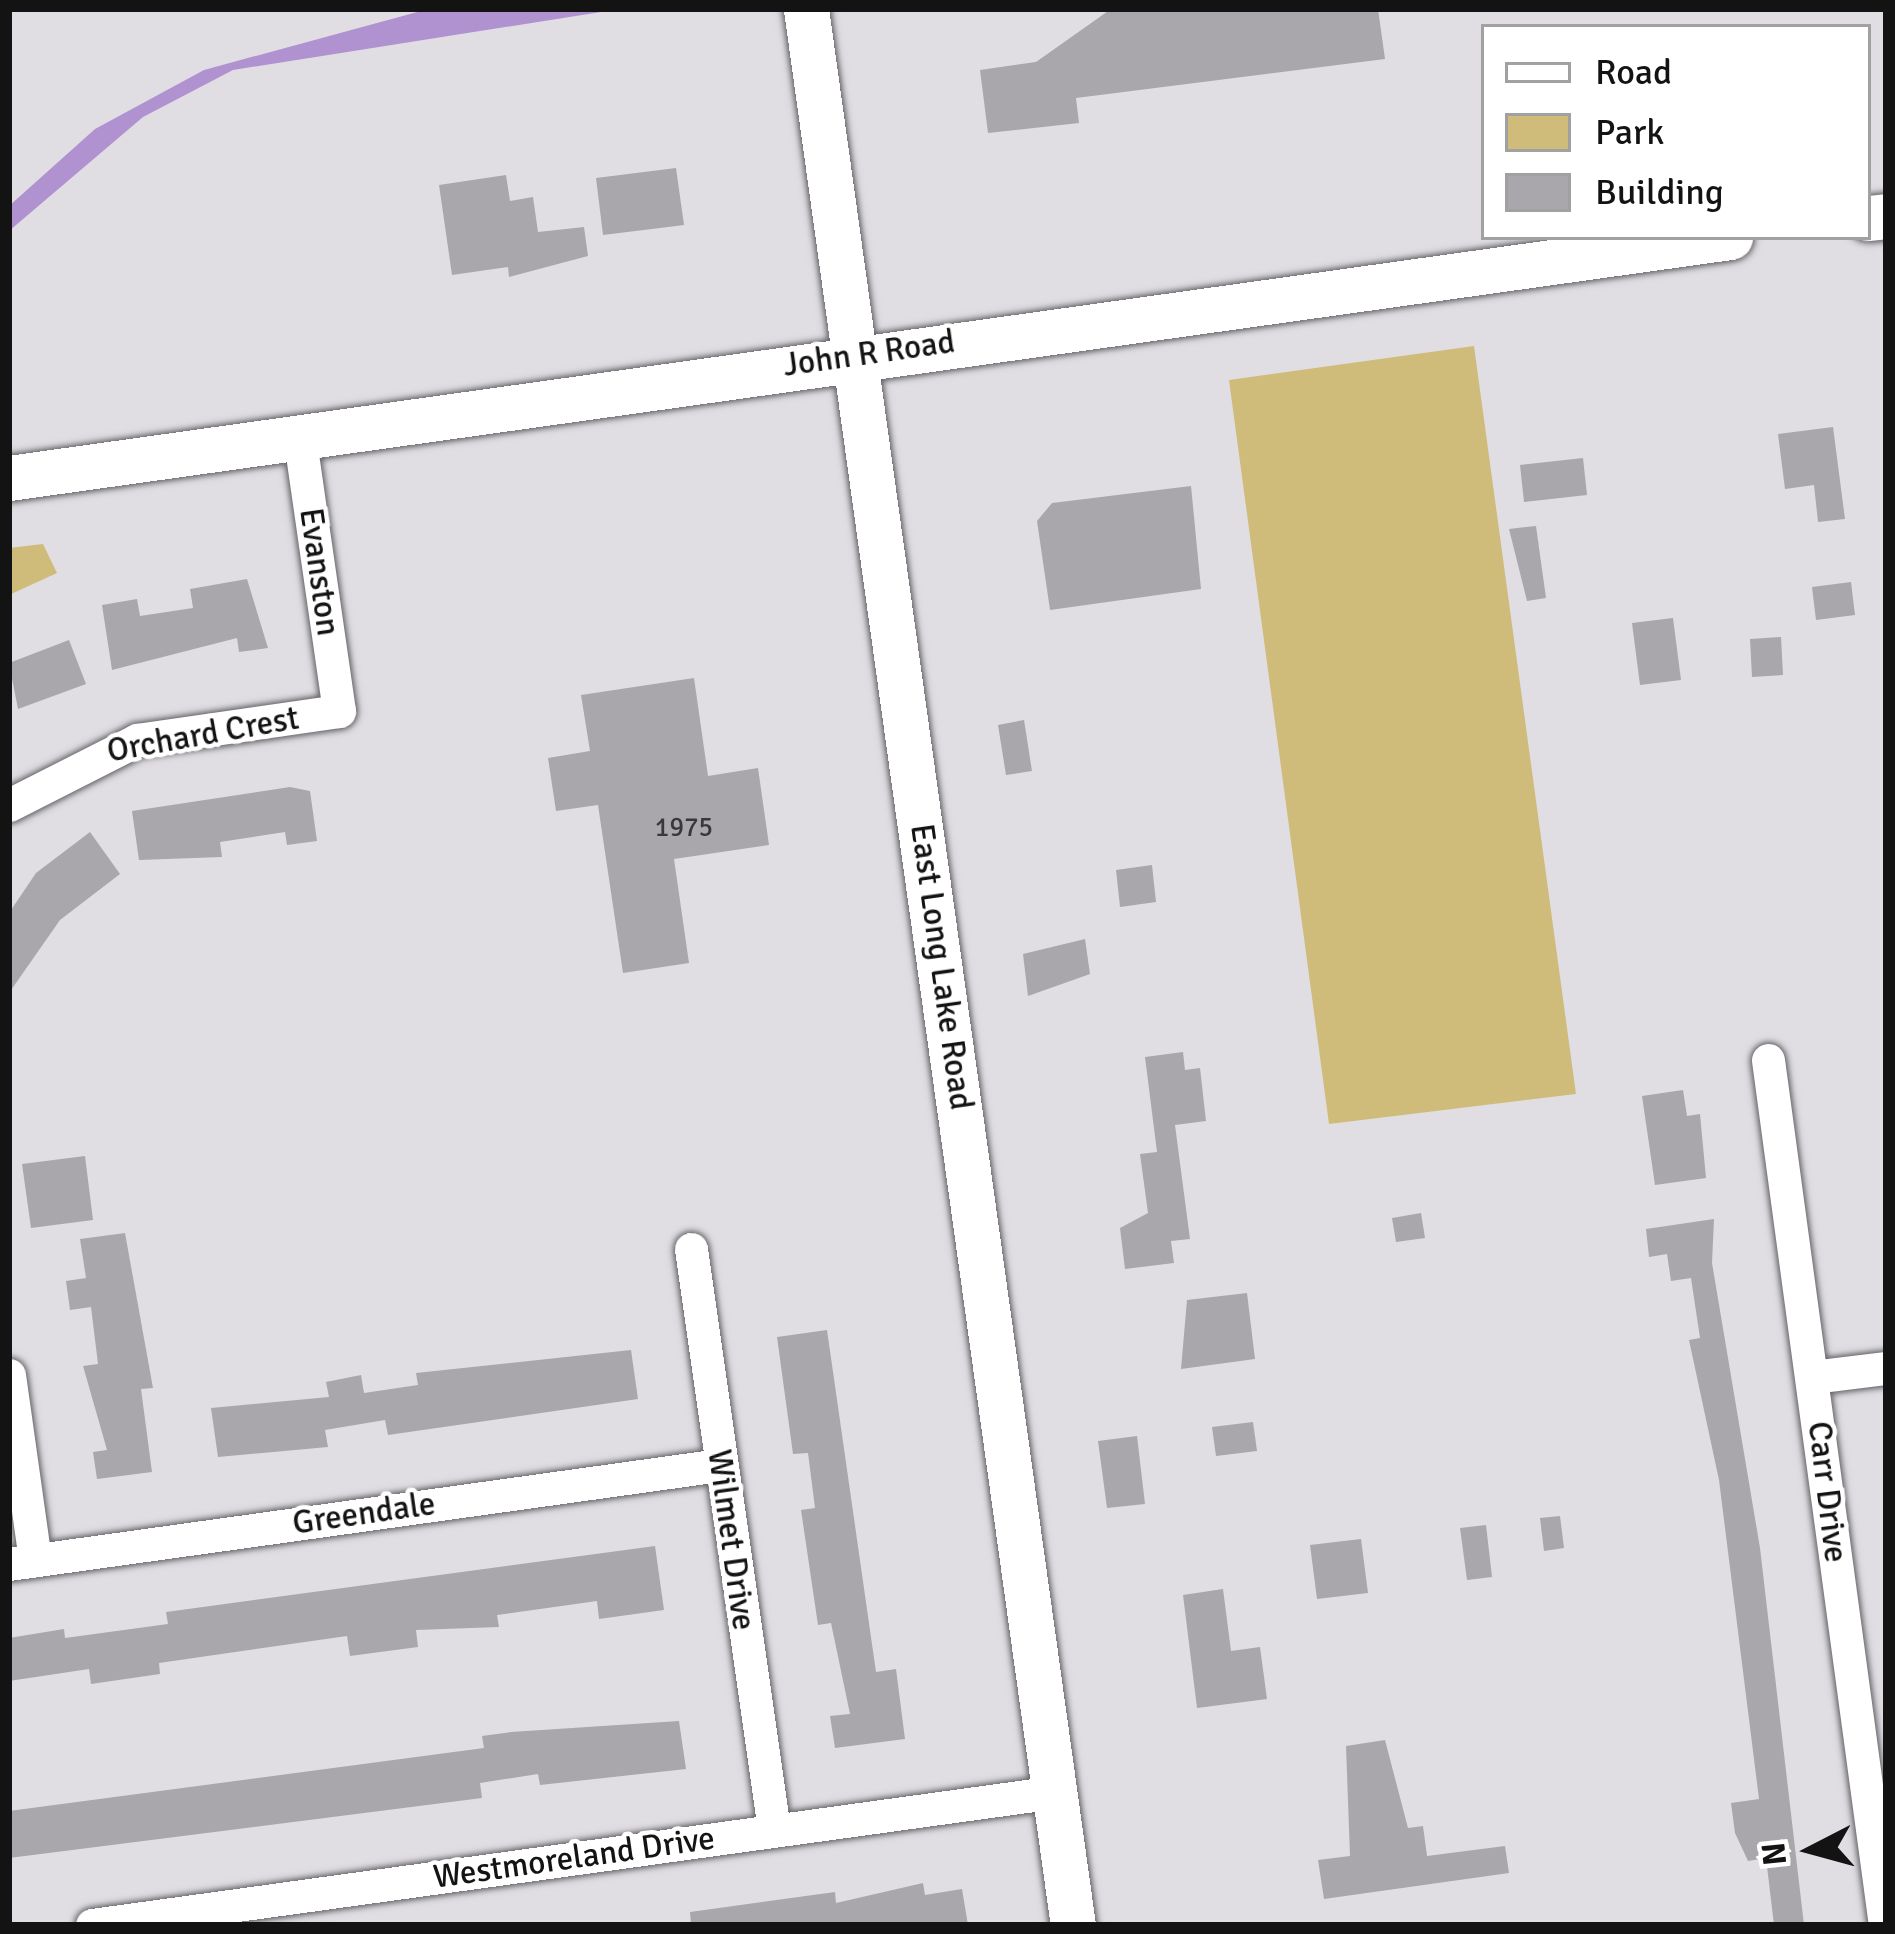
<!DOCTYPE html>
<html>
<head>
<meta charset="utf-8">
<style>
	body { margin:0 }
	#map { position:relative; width:1895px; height:1934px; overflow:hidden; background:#e0dee3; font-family:Signika,sans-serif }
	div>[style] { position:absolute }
	.green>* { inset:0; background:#cfbc7b }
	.water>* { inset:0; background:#b192d1 }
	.building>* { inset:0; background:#a9a7ab }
	.roads { filter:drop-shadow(0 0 3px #656367) drop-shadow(0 0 3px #656367) }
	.minor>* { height:33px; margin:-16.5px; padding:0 16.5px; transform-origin:16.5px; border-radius:16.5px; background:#fff }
	.secondary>* { height:45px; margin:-22.5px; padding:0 22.5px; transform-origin:22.5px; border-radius:22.5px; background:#fff }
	span { translate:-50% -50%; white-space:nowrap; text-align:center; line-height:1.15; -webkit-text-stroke:9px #fff; paint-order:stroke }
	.number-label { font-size:27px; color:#38383a }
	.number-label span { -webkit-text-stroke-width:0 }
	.street-label { font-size:33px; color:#131314 }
	.frame { position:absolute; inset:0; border:12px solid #131314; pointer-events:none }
	.legend { position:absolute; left:1481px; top:24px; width:390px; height:216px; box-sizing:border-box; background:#fff; border:3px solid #a1a1a1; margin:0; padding:15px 21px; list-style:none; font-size:36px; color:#131314 }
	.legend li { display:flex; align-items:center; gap:24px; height:60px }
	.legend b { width:60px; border:3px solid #a1a1a1 }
	.north { position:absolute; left:1751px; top:1790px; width:120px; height:120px; -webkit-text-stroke:9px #fff; paint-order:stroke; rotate:264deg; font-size:33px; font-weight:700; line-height:48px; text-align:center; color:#131314 }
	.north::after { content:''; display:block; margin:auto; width:42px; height:54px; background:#131314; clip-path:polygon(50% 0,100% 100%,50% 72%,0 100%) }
</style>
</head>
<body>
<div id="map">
	<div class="green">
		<i style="clip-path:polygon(1474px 346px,1576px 1094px,1329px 1124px,1229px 380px)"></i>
		<i style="clip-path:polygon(43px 544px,57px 573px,9px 595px,9px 548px)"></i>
	</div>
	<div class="water">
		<i style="clip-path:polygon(620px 9px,233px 70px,143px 117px,9px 231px,9px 206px,95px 129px,204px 70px,421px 11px)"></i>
	</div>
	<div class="building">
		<i style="clip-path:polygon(1111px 9px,1378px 9px,1385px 59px,1076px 98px,1079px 123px,988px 133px,980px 70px,1036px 62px)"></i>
		<i style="clip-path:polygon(676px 168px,684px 225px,603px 235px,596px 178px)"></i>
		<i style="clip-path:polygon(506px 175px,510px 201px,533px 197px,538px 232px,584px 227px,588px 256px,509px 277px,508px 267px,452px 275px,439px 185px)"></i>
		<i style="clip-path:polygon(1833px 427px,1845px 519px,1818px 522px,1814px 485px,1785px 489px,1778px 434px)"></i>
		<i style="clip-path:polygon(1583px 458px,1587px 495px,1524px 502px,1520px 465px)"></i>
		<i style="clip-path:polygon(1191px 486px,1201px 589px,1050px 610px,1037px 521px,1052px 503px)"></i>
		<i style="clip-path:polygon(1536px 526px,1546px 598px,1527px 601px,1509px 529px)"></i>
		<i style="clip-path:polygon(247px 579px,268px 648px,239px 652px,237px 638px,112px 670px,102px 605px,137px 599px,140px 616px,193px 608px,190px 589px)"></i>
		<i style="clip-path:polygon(1851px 582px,1855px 615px,1816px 620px,1812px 587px)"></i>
		<i style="clip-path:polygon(1673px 618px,1681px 680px,1640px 685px,1632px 623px)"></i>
		<i style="clip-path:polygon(1781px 637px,1783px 675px,1752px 677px,1750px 639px)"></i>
		<i style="clip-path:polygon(69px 640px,86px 684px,18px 709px,9px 663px)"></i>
		<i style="clip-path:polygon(694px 678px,708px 776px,758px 768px,769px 845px,674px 859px,689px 963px,623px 973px,598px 805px,556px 811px,548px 758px,590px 751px,581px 695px)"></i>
		<i style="clip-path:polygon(1024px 720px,1032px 771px,1006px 775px,998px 725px)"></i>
		<i style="clip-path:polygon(290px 787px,310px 791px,317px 841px,287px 845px,285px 832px,220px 842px,222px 857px,139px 860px,132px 811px)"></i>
		<i style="clip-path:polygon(90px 832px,120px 874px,60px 920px,9px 993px,9px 913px,36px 873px)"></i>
		<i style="clip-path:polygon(1152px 865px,1156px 902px,1120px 907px,1116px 870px)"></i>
		<i style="clip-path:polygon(1085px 939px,1090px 974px,1028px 996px,1023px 954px)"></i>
		<i style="clip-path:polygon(1183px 1052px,1185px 1070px,1200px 1068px,1206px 1121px,1175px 1125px,1190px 1239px,1171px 1241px,1174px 1263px,1125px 1269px,1120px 1228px,1148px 1213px,1140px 1154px,1157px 1152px,1145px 1057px)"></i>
		<i style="clip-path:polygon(1683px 1090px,1687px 1116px,1700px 1114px,1706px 1178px,1655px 1185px,1642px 1096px)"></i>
		<i style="clip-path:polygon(85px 1156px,93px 1220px,31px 1228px,22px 1164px)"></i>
		<i style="clip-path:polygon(1421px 1213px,1425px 1238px,1396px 1242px,1392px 1218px)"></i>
		<i style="clip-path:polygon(1714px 1219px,1712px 1263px,1760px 1548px,1804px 1925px,1774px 1925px,1766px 1858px,1748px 1861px,1735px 1833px,1731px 1803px,1759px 1799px,1719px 1480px,1689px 1340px,1700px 1338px,1691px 1278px,1671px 1281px,1667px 1254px,1649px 1257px,1646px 1229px)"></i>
		<i style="clip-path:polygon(125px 1233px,153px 1388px,141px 1389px,152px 1472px,97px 1479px,93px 1452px,107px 1450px,83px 1366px,98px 1364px,91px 1307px,70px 1310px,66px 1281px,86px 1278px,80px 1239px)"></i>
		<i style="clip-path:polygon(1247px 1293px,1255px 1359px,1181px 1369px,1187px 1300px)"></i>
		<i style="clip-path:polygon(827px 1330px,876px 1672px,896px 1669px,905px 1739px,835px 1748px,830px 1716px,850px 1714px,831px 1623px,818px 1625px,801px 1510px,815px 1508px,808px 1453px,793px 1454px,777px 1337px)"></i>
		<i style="clip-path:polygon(631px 1350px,638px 1399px,388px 1435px,385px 1420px,325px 1430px,328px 1447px,218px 1457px,211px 1408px,329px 1397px,326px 1382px,361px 1375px,364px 1393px,418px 1385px,416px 1373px)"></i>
		<i style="clip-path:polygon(1253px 1422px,1257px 1451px,1216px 1456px,1212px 1427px)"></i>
		<i style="clip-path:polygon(1137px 1436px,1145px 1504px,1107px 1508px,1098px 1441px)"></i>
		<i style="clip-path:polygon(1560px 1516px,1564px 1548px,1544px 1551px,1540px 1518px)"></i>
		<i style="clip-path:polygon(1486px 1525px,1492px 1577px,1467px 1580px,1460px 1528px)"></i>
		<i style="clip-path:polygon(1361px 1539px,1368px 1593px,1317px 1599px,1310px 1545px)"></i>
		<i style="clip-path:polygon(655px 1546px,664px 1610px,599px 1619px,597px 1601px,497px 1615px,499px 1627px,416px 1630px,418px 1647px,350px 1656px,347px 1636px,159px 1663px,160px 1674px,91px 1684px,89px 1669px,9px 1681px,9px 1638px,64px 1629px,65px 1638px,168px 1624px,166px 1612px)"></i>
		<i style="clip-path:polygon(1223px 1589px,1231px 1651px,1260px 1647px,1267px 1699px,1197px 1708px,1183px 1595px)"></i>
		<i style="clip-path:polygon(679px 1721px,686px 1769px,540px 1785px,538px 1774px,480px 1783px,482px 1798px,9px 1858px,9px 1811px,484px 1748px,482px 1736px,511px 1732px)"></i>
		<i style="clip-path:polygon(1385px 1740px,1408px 1828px,1423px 1826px,1427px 1856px,1505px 1846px,1509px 1873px,1324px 1899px,1318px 1860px,1350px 1856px,1346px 1746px)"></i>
		<i style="clip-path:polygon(923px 1883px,925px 1895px,962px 1889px,968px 1925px,691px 1925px,690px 1912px,835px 1892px,836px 1903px)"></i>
	</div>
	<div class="roads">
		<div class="minor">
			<i style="left:9px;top:805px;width:144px;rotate:-26.9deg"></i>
			<i style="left:137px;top:740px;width:204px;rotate:-8.2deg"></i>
			<i style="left:339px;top:711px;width:281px;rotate:-98.2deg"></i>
			<i style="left:1768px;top:1060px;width:873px;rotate:82.3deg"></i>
			<i style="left:691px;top:1249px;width:587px;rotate:81.87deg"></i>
			<i style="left:9px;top:1375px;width:187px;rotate:82deg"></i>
			<i style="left:1812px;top:1377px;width:75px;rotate:-6.9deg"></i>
			<i style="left:9px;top:1564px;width:718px;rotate:-7.93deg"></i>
			<i style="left:92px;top:1925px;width:973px;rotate:-7.86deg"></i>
		</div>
		<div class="secondary">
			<i style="left:806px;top:9px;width:1935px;rotate:82.07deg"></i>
			<i style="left:1868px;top:218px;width:18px;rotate:-6deg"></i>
			<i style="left:9px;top:478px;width:1738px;rotate:-7.97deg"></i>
		</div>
	</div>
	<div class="number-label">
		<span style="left:684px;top:828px">1975</span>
	</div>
	<div class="street-label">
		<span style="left:869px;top:354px;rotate:-8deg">John R Road</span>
		<span style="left:319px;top:572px;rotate:82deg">Evanston</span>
		<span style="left:203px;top:735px;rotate:-10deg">Orchard Crest</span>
		<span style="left:941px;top:967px;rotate:82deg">East Long Lake Road</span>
		<span style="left:1827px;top:1492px;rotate:83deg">Carr Drive</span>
		<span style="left:364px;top:1514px;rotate:-8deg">Greendale</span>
		<span style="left:731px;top:1540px;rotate:82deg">Wilmet Drive</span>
		<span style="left:574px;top:1858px;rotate:-8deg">Westmoreland Drive</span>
	</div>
	<div class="frame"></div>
	<ul class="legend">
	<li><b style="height:15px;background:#fff"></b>Road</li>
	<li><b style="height:33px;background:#cfbc7b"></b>Park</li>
	<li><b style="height:33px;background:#a9a7ab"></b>Building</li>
	</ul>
	<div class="north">N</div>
</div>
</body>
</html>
